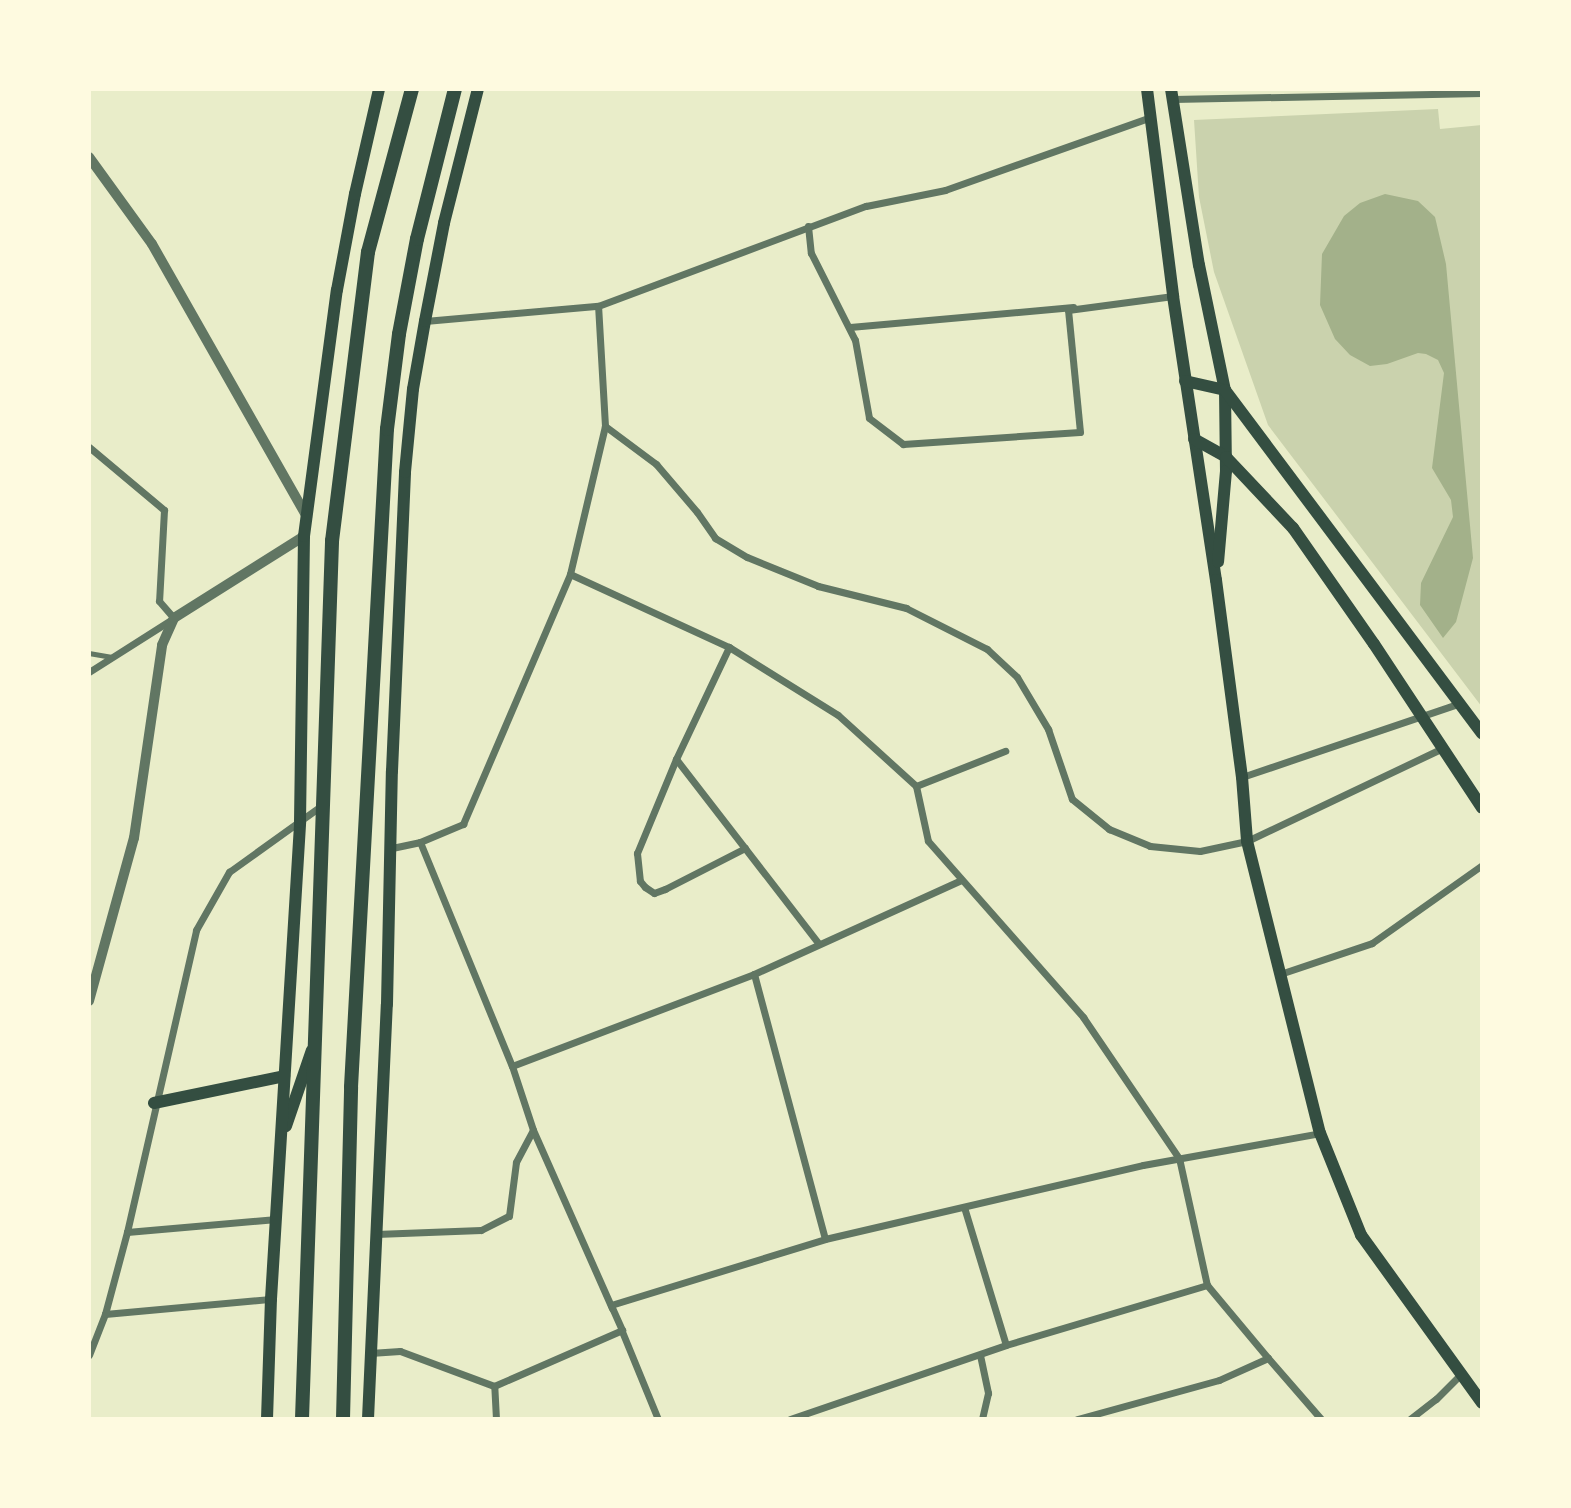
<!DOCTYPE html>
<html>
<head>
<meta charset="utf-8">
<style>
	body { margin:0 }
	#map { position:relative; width:1571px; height:1508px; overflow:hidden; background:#e9edc9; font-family:Overpass,sans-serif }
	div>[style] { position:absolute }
	.green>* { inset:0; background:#cad2ad }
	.water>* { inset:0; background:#a3b18a }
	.service>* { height:4.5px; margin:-2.25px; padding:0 2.25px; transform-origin:2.25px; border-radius:2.25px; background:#617663 }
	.minor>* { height:7px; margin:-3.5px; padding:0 3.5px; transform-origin:3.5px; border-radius:3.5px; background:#617663 }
	.tertiary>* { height:10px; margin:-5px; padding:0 5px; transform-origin:5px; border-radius:5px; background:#617663 }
	.secondary>* { height:12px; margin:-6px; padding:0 6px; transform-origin:6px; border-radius:6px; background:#344e41 }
	.trunk>* { height:14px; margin:-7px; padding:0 7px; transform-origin:7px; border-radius:7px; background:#344e41 }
	span { translate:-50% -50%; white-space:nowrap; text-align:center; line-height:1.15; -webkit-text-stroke:6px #fefae0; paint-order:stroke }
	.frame { position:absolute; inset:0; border:91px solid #fefae0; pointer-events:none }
</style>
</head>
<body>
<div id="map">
	<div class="green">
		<i style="clip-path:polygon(1438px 109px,1440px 129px,1482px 125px,1482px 707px,1268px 425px,1214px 272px,1199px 197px,1194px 120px)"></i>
	</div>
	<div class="water">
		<i style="clip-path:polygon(1385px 194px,1418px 201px,1435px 217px,1446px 264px,1473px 558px,1456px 622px,1443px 638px,1420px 605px,1421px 583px,1453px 517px,1451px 500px,1432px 468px,1444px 373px,1438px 360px,1426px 354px,1418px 353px,1387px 364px,1370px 366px,1350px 355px,1335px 339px,1320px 305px,1322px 254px,1344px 216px,1360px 203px)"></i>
	</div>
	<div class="service">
		<i style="left:89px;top:653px;width:23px;rotate:10deg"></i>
	</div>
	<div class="minor">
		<i style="left:1173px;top:99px;width:309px;rotate:-1.1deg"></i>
		<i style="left:808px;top:226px;width:27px;rotate:84deg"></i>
		<i style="left:811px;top:253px;width:97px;rotate:63.2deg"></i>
		<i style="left:855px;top:340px;width:79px;rotate:79.8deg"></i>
		<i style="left:869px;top:418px;width:43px;rotate:37.4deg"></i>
		<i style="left:903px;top:444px;width:177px;rotate:-3.9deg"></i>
		<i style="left:1080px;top:432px;width:123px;rotate:-95.6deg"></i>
		<i style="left:1068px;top:310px;width:106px;rotate:-7.6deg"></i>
		<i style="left:425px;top:321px;width:174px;rotate:-5deg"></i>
		<i style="left:598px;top:306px;width:286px;rotate:-20.5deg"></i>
		<i style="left:866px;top:206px;width:81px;rotate:-11.4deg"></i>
		<i style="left:945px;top:190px;width:219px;rotate:-19.5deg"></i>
		<i style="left:850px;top:327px;width:224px;rotate:-5.1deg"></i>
		<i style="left:605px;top:426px;width:64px;rotate:36.7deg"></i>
		<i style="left:656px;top:464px;width:63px;rotate:49.5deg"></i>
		<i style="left:697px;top:512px;width:32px;rotate:55deg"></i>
		<i style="left:715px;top:538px;width:37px;rotate:31deg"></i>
		<i style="left:747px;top:557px;width:77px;rotate:22.2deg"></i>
		<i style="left:818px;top:586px;width:91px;rotate:14deg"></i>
		<i style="left:906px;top:608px;width:91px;rotate:26.8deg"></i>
		<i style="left:987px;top:649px;width:41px;rotate:43deg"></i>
		<i style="left:1017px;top:677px;width:61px;rotate:59.2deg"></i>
		<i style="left:1048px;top:729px;width:74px;rotate:71.1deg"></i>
		<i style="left:1072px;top:799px;width:48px;rotate:39deg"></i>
		<i style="left:1109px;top:829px;width:44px;rotate:22.5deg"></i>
		<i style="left:1150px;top:846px;width:50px;rotate:5.7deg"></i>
		<i style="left:1200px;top:851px;width:48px;rotate:-12deg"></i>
		<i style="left:1247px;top:841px;width:215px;rotate:-25.4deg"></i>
		<i style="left:89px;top:447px;width:98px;rotate:40deg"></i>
		<i style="left:164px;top:510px;width:91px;rotate:93.1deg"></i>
		<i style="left:159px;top:601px;width:23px;rotate:49deg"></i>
		<i style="left:174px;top:618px;width:101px;rotate:147.6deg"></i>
		<i style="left:570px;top:574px;width:175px;rotate:24.7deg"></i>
		<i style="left:729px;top:647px;width:128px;rotate:32deg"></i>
		<i style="left:838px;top:715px;width:105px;rotate:42.3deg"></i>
		<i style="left:916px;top:786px;width:56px;rotate:77.7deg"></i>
		<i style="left:928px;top:841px;width:235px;rotate:48.6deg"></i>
		<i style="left:1083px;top:1017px;width:171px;rotate:55.8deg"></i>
		<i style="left:1179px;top:1158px;width:130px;rotate:77.6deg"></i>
		<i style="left:1207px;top:1285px;width:95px;rotate:50.1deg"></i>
		<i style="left:1268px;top:1358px;width:54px;rotate:155.8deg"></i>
		<i style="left:1219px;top:1380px;width:147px;rotate:164.6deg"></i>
		<i style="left:729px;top:647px;width:124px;rotate:115.3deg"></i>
		<i style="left:676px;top:759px;width:232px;rotate:52.3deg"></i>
		<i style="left:676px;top:759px;width:102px;rotate:112.5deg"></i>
		<i style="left:637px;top:853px;width:28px;rotate:84deg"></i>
		<i style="left:640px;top:881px;width:8px;rotate:50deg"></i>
		<i style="left:645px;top:887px;width:11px;rotate:34deg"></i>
		<i style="left:654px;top:893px;width:12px;rotate:-20deg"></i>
		<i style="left:665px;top:889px;width:90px;rotate:-27.1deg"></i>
		<i style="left:1242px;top:777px;width:228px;rotate:-18.7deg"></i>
		<i style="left:916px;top:786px;width:96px;rotate:-21.5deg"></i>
		<i style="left:420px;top:842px;width:47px;rotate:-22.7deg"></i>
		<i style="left:463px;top:824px;width:272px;rotate:-66.8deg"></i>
		<i style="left:570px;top:574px;width:152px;rotate:-76.7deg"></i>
		<i style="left:605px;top:426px;width:120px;rotate:-93.3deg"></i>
		<i style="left:392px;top:848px;width:29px;rotate:-12deg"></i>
		<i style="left:420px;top:842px;width:242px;rotate:67.7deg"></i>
		<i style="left:512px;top:1066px;width:67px;rotate:71.8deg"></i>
		<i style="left:533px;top:1130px;width:195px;rotate:66.1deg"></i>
		<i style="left:754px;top:974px;width:274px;rotate:75deg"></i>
		<i style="left:1280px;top:974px;width:97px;rotate:-18.6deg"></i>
		<i style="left:1372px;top:943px;width:135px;rotate:-35.3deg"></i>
		<i style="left:512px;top:1066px;width:259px;rotate:-20.8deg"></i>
		<i style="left:754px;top:974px;width:227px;rotate:-24.4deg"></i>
		<i style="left:964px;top:1207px;width:144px;rotate:73.1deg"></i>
		<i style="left:127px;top:1232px;width:150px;rotate:-5deg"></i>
		<i style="left:376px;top:1234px;width:105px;rotate:-2.2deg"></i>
		<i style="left:481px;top:1230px;width:31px;rotate:-27deg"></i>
		<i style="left:509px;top:1216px;width:54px;rotate:-82.6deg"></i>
		<i style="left:516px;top:1162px;width:36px;rotate:-62deg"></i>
		<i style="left:105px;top:1314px;width:167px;rotate:-5.2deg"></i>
		<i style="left:621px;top:1329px;width:97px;rotate:67.7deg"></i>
		<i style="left:370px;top:1353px;width:30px;rotate:-4deg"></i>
		<i style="left:400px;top:1351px;width:100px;rotate:20.4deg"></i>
		<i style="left:89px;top:1355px;width:44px;rotate:-68.7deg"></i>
		<i style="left:105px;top:1314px;width:85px;rotate:-75deg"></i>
		<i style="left:127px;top:1232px;width:310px;rotate:-77.1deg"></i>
		<i style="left:196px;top:930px;width:67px;rotate:-60.4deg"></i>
		<i style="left:229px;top:872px;width:113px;rotate:-35.7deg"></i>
		<i style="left:980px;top:1355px;width:39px;rotate:78deg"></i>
		<i style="left:988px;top:1393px;width:27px;rotate:103deg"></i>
		<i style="left:1268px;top:1358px;width:81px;rotate:49deg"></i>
		<i style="left:496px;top:1419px;width:33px;rotate:-93deg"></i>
		<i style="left:494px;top:1386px;width:140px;rotate:-23.6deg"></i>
		<i style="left:622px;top:1330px;width:27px;rotate:-114deg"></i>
		<i style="left:611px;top:1305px;width:224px;rotate:-17.1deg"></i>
		<i style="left:825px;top:1239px;width:326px;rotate:-13.1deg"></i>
		<i style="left:1143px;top:1165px;width:180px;rotate:-10.2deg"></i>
		<i style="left:790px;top:1419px;width:228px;rotate:-18.9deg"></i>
		<i style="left:1006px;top:1345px;width:210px;rotate:-16.6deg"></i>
		<i style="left:1410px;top:1419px;width:33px;rotate:-38deg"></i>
		<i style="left:1436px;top:1399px;width:35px;rotate:-45deg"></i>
	</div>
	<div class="tertiary">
		<i style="left:89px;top:157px;width:107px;rotate:54.1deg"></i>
		<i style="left:152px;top:244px;width:314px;rotate:60.4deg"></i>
		<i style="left:89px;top:1001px;width:169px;rotate:-74.6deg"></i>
		<i style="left:134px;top:838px;width:195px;rotate:-81.7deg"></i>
		<i style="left:162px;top:645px;width:30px;rotate:-66deg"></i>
		<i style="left:174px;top:618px;width:154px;rotate:-32.2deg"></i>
	</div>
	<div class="secondary">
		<i style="left:1147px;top:89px;width:209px;rotate:82.8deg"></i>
		<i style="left:1173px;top:296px;width:287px;rotate:81.4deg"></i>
		<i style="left:1216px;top:580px;width:199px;rotate:82.5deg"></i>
		<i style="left:1242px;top:777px;width:64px;rotate:85.5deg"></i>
		<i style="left:1247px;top:841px;width:301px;rotate:76deg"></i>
		<i style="left:1320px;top:1133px;width:110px;rotate:68.1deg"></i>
		<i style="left:1361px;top:1235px;width:207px;rotate:54.2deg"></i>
		<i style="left:1171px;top:89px;width:178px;rotate:81deg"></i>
		<i style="left:1199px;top:265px;width:128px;rotate:78.3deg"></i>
		<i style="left:1225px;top:390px;width:81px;rotate:89.3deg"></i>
		<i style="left:1226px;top:471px;width:91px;rotate:95deg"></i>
		<i style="left:1185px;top:381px;width:41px;rotate:12.7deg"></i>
		<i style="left:1225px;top:390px;width:429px;rotate:53.2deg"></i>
		<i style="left:1194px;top:439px;width:37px;rotate:29deg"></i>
		<i style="left:1226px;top:457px;width:98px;rotate:46.7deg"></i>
		<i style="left:1293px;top:528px;width:141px;rotate:55.1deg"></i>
		<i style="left:1374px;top:644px;width:196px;rotate:56.6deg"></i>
		<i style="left:154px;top:1103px;width:133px;rotate:-11.7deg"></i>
		<i style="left:286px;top:1126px;width:80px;rotate:-71.1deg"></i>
		<i style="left:267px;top:1419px;width:120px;rotate:-88.1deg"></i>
		<i style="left:271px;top:1299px;width:478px;rotate:-86.5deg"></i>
		<i style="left:300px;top:822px;width:286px;rotate:-89.2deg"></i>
		<i style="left:304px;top:536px;width:248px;rotate:-82.4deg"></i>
		<i style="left:337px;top:290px;width:98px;rotate:-79.4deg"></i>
		<i style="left:355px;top:194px;width:108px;rotate:-77.1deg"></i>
		<i style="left:368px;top:1419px;width:415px;rotate:-87.4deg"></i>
		<i style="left:387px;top:1004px;width:233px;rotate:-88.8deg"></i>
		<i style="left:392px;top:771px;width:299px;rotate:-87.5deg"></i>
		<i style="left:405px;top:472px;width:83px;rotate:-84.5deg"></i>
		<i style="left:413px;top:389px;width:69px;rotate:-80deg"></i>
		<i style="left:425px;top:321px;width:100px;rotate:-79deg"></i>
		<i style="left:444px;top:223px;width:138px;rotate:-75.8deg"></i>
	</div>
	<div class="trunk">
		<i style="left:302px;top:1419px;width:879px;rotate:-88.04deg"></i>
		<i style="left:332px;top:541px;width:291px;rotate:-82.9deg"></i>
		<i style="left:368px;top:252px;width:169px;rotate:-74.9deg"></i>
		<i style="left:343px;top:1419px;width:332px;rotate:-88.6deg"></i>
		<i style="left:351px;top:1087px;width:659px;rotate:-86.87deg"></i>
		<i style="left:387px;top:429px;width:96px;rotate:-82.8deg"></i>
		<i style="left:399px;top:334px;width:97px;rotate:-79.3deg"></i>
		<i style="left:417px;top:239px;width:155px;rotate:-75.8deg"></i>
	</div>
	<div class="frame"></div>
</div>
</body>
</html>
